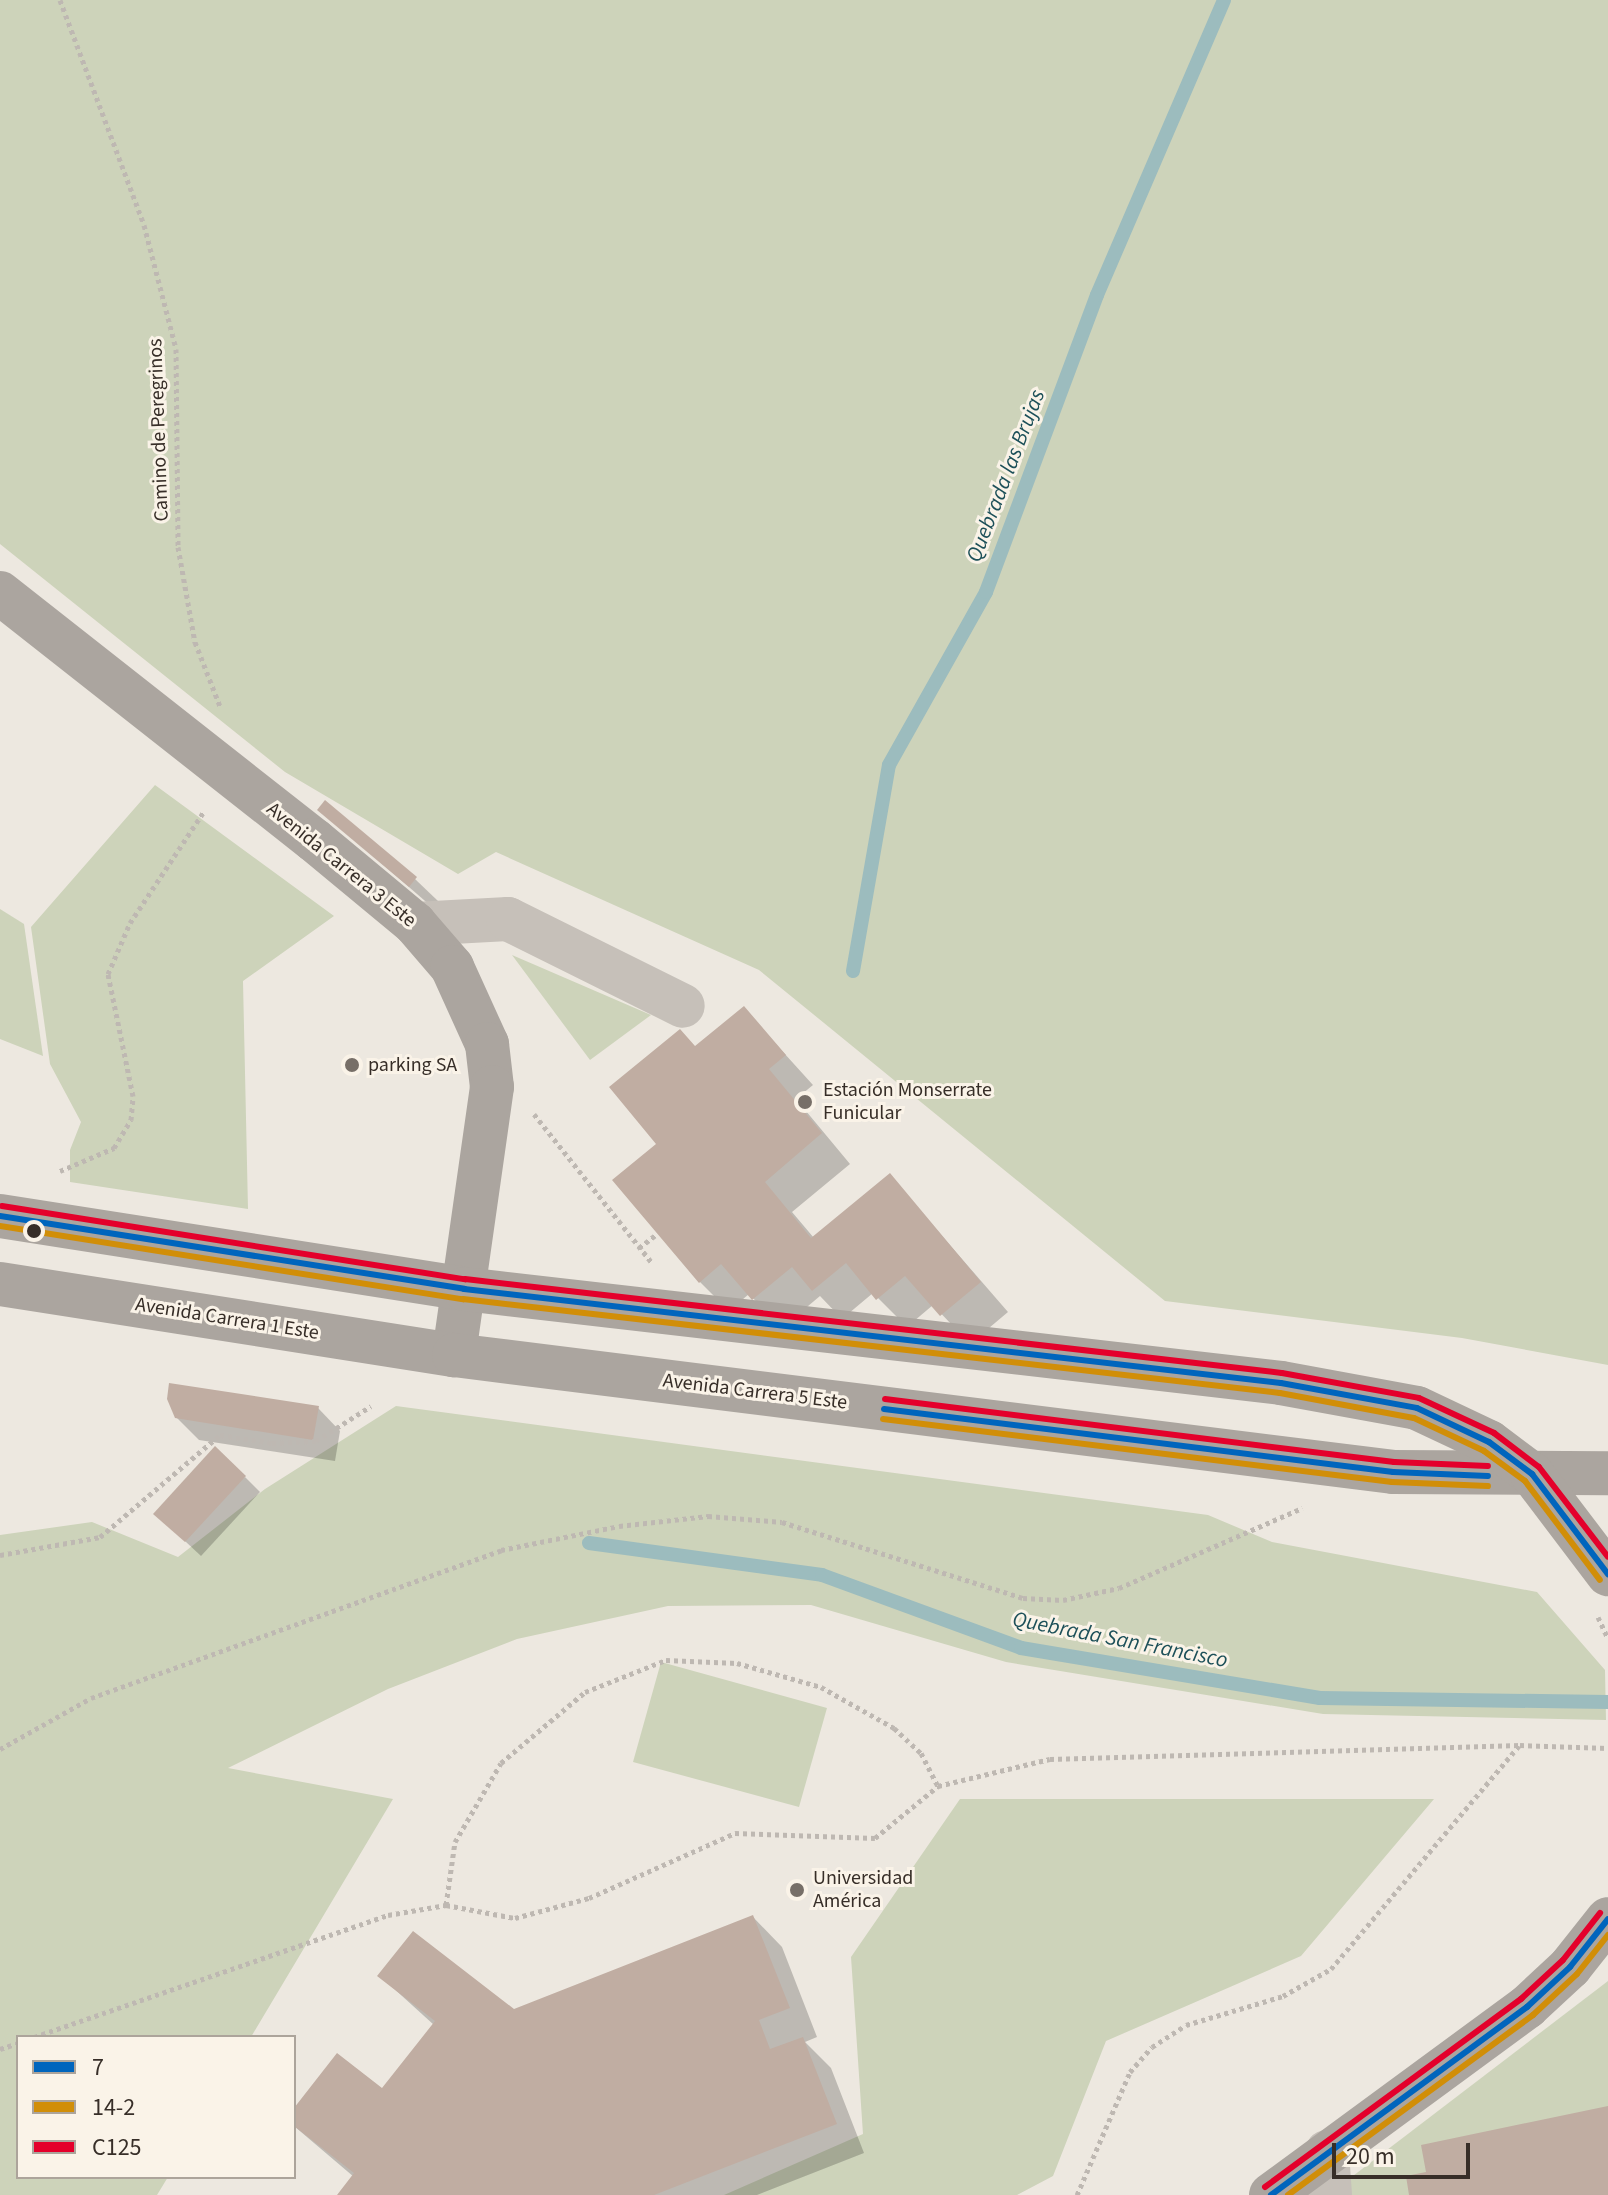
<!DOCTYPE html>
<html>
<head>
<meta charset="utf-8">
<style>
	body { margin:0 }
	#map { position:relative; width:1608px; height:2195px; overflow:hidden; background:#ede8e0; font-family:"Source Sans 3",sans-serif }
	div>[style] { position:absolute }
	.green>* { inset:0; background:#cdd3ba }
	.shadow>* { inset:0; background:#0003 }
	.stream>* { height:14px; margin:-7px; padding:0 7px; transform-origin:7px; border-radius:7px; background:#9cbcbe }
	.building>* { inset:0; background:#c0ada2 }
	.path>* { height:5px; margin-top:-2.5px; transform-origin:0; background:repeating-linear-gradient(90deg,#beb8b2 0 4px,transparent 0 8px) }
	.minor>* { height:44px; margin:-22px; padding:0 22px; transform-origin:22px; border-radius:22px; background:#c6c0b9 }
	.major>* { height:44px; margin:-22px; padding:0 22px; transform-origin:22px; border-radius:22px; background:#aba59f }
	.path-bridge>* { height:5px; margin-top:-2.5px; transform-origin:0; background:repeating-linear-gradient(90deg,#beb8b2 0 4px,transparent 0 8px) }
	.major-bridge>* { height:44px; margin:-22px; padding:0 22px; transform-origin:22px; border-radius:22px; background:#aba59f }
	.bus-1>* { height:6px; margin:-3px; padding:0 3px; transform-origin:3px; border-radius:3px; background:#0065bd }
	.bus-2>* { height:6px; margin:-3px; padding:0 3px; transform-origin:3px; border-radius:3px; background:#d18e08 }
	.bus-3>* { height:6px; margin:-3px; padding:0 3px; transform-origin:3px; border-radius:3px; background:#e4002b }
	.dots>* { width:22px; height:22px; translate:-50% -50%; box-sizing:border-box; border:4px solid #faf3e8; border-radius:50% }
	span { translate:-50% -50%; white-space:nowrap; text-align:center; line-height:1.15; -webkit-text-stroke:6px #faf3e8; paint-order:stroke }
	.street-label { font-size:20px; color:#372e28 }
	.poi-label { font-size:20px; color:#372e28 }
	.left { translate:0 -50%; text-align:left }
	.water-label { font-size:22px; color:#1d5059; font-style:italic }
	.legend { position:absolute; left:16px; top:2035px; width:280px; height:144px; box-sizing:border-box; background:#faf3e8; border:2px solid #aca49b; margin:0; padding:10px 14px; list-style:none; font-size:24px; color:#372e28 }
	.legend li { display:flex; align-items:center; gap:16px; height:40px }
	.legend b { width:40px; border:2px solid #aca49b }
	.scale { position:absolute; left:1332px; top:2143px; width:138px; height:36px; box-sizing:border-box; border:4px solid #372e28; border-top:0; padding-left:10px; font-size:24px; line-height:28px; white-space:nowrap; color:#372e28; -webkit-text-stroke:6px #faf3e8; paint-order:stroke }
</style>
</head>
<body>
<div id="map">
	<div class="green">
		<i style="clip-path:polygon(0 0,1608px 0,1608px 1365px,1462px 1338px,1165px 1301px,759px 970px,496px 852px,458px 874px,285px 772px,0 544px)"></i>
		<i style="clip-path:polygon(155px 785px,334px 916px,243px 981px,248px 1209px,70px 1182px,70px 1150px,81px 1122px,50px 1064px,31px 927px)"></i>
		<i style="clip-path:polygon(0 909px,24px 924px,43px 1056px,0 1039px)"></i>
		<i style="clip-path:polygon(512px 955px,651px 1015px,590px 1060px)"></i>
		<i style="clip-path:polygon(396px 1406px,1208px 1515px,1272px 1542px,1537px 1592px,1605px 1670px,1606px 1720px,1323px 1714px,1006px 1662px,811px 1605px,668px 1606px,517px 1639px,388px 1689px,228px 1768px,393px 1799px,251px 2037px,18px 2037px,18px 2177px,168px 2177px,157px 2195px,0 2195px,0 1535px,92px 1522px,178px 1557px,265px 1489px)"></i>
		<i style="clip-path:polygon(661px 1662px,827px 1708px,799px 1807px,633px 1762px)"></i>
		<i style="clip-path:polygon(960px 1799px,1434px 1799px,1301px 1956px,1106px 2041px,1053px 2176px,1017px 2195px,724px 2195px,863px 2134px,851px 1957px)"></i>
		<i style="clip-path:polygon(1608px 1981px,1608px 2195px,1328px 2195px)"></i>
	</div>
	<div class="shadow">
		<i style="clip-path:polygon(320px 810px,415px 879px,438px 901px,432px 907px)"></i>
		<i style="clip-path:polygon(744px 1009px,813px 1085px,796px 1099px,850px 1164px,792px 1212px,814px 1238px,890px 1176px,1008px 1312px,970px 1344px,933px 1305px,907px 1327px,873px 1293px,842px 1319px,820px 1296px,782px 1328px,749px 1294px,729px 1311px,700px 1282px,659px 1144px,696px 1048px)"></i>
		<i style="clip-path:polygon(318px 1408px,340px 1431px,335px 1461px,199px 1440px,176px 1417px)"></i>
		<i style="clip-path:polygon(245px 1477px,260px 1492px,201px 1556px,171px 1528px)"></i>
		<i style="clip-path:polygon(753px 1917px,782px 1947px,817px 2037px,805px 2042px,831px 2068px,864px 2153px,757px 2195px,340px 2195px,354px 2177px,294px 2126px,294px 2111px,382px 2091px,434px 2025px,380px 1976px,513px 2011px)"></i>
	</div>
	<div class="stream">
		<i style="left:853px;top:971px;width:209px;rotate:-80.1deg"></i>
		<i style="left:889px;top:765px;width:198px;rotate:-60.7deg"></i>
		<i style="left:986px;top:592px;width:317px;rotate:-69.5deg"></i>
		<i style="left:1097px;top:295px;width:321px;rotate:-66.7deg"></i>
		<i style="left:589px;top:1543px;width:235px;rotate:7.8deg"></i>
		<i style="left:822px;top:1575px;width:212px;rotate:20.1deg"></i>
		<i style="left:1021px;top:1648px;width:303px;rotate:9.5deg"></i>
		<i style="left:1320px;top:1698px;width:288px;rotate:0.8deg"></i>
	</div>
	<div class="building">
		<i style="clip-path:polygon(325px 800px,417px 877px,409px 887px,317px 810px)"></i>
		<i style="clip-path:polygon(744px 1006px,786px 1055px,769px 1069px,822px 1133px,765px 1182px,811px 1238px,890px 1173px,981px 1282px,940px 1316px,905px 1276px,876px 1300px,846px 1263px,812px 1291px,792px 1267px,752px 1300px,721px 1264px,699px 1283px,612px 1180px,656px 1144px,609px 1087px,680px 1029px,695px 1046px)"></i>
		<i style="clip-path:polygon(169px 1383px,319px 1406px,313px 1440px,175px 1418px,167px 1399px)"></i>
		<i style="clip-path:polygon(215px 1446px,246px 1476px,185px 1542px,153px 1514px)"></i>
		<i style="clip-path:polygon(753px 1915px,790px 2008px,759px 2020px,770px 2049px,803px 2037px,837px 2124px,654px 2195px,337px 2195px,354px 2173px,294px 2126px,294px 2108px,337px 2053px,382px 2088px,435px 2021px,377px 1976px,413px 1931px,514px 2009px)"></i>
		<i style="clip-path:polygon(1608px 2106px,1608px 2195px,1409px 2195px,1406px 2176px,1426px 2172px,1421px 2145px)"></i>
	</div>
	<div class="path">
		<i style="left:60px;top:0;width:240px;rotate:69.5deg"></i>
		<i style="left:144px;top:225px;width:128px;rotate:75.5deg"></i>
		<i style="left:176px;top:349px;width:198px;rotate:89.4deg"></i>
		<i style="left:178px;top:547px;width:97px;rotate:79.9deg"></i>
		<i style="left:195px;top:642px;width:69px;rotate:68.7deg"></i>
		<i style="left:534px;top:1114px;width:190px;rotate:51.6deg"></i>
		<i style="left:60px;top:1171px;width:59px;rotate:-23.1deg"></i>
		<i style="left:114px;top:1148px;width:33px;rotate:-59deg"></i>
		<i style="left:131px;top:1120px;width:24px;rotate:-85deg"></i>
		<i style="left:133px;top:1096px;width:125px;rotate:-101.6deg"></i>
		<i style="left:108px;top:974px;width:56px;rotate:-66.7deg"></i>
		<i style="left:130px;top:923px;width:134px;rotate:-56.5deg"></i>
		<i style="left:639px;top:1248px;width:23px;rotate:-38deg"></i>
		<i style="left:0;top:1555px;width:102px;rotate:-10.2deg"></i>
		<i style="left:100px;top:1537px;width:157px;rotate:-40.4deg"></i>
		<i style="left:220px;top:1435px;width:53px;rotate:8.7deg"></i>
		<i style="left:272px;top:1443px;width:44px;rotate:-2.6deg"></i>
		<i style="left:316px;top:1441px;width:65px;rotate:-32.5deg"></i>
		<i style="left:0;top:1749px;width:104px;rotate:-29.3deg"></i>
		<i style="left:91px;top:1698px;width:436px;rotate:-19.8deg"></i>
		<i style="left:501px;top:1550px;width:120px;rotate:-11.5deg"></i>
		<i style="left:619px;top:1526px;width:90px;rotate:-6.4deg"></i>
		<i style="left:708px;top:1516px;width:74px;rotate:4.6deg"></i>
		<i style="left:782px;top:1522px;width:253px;rotate:17.5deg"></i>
		<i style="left:1023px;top:1598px;width:40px;rotate:2.9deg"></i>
		<i style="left:1063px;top:1600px;width:57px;rotate:-12.1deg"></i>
		<i style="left:1119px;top:1588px;width:200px;rotate:-23.6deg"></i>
		<i style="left:446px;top:1905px;width:64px;rotate:-81.9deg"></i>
		<i style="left:455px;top:1842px;width:91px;rotate:-59.8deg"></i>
		<i style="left:501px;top:1763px;width:110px;rotate:-40.2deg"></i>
		<i style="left:585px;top:1692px;width:87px;rotate:-21.6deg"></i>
		<i style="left:666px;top:1660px;width:71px;rotate:2.4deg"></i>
		<i style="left:737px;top:1663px;width:87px;rotate:15.9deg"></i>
		<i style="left:821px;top:1687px;width:84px;rotate:29.3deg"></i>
		<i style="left:894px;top:1728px;width:37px;rotate:43deg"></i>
		<i style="left:921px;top:1753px;width:37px;rotate:63deg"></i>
		<i style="left:34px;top:2037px;width:374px;rotate:-19deg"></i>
		<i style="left:388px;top:1915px;width:59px;rotate:-9.8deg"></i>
		<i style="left:446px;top:1905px;width:70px;rotate:10.7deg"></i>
		<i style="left:515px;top:1918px;width:77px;rotate:-15.1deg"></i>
		<i style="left:589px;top:1898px;width:160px;rotate:-24deg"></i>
		<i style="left:735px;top:1833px;width:140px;rotate:2deg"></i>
		<i style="left:875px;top:1838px;width:82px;rotate:-39.5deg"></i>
		<i style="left:938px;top:1786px;width:115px;rotate:-13.6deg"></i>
		<i style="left:1050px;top:1759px;width:470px;rotate:-1.7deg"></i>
		<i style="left:1520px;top:1745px;width:88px;rotate:2deg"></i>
		<i style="left:0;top:2049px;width:19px;rotate:-18deg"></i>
		<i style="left:1077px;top:2195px;width:134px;rotate:-66.7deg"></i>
		<i style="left:1130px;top:2072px;width:33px;rotate:-49deg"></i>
		<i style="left:1152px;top:2047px;width:40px;rotate:-32.9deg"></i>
		<i style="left:1186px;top:2025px;width:101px;rotate:-16.6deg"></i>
		<i style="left:1283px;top:1996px;width:55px;rotate:-29.4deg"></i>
		<i style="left:1331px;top:1969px;width:292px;rotate:-49.9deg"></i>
	</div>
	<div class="minor">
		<i style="left:415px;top:924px;width:93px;rotate:-3.1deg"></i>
		<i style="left:508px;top:919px;width:195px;rotate:26.4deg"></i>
		<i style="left:1327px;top:2152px;width:43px;rotate:86deg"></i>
	</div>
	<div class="major">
		<i style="left:0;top:593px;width:400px;rotate:38.2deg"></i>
		<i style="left:314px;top:840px;width:131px;rotate:39.7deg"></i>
		<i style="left:415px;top:924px;width:57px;rotate:49.3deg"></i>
		<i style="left:452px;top:967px;width:85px;rotate:65.6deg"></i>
		<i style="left:487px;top:1044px;width:43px;rotate:83.4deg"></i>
		<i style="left:492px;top:1087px;width:271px;rotate:98.1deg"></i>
		<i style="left:0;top:1216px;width:470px;rotate:8.9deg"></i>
		<i style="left:464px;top:1289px;width:822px;rotate:6.56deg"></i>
		<i style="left:1281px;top:1383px;width:138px;rotate:10.4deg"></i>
		<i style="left:0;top:1284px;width:460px;rotate:8.9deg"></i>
		<i style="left:454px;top:1355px;width:946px;rotate:7.1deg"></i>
		<i style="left:1393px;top:1472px;width:215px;rotate:0.3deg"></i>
		<i style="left:1271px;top:2195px;width:318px;rotate:-36.3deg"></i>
		<i style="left:1527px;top:2007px;width:59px;rotate:-42.9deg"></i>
		<i style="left:1570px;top:1967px;width:61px;rotate:-51.6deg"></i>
	</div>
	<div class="path-bridge">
		<i style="left:1598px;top:1617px;width:23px;rotate:65deg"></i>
	</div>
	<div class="major-bridge">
		<i style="left:1417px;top:1408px;width:80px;rotate:25.3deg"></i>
		<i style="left:1489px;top:1442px;width:54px;rotate:36.7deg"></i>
		<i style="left:1532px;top:1474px;width:126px;rotate:52.8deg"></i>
	</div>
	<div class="bus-1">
		<i style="left:0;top:1216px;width:470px;rotate:8.9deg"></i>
		<i style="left:464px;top:1289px;width:822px;rotate:6.56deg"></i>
		<i style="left:1281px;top:1383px;width:138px;rotate:10.4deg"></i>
		<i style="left:1417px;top:1408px;width:80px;rotate:25.3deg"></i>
		<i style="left:1489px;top:1442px;width:54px;rotate:36.7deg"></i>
		<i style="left:1532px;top:1474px;width:126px;rotate:52.8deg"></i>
		<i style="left:884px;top:1409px;width:513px;rotate:7.06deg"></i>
		<i style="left:1393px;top:1472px;width:95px;rotate:2.4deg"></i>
		<i style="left:1271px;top:2195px;width:318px;rotate:-36.3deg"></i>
		<i style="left:1527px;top:2007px;width:59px;rotate:-42.9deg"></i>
		<i style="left:1570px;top:1967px;width:61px;rotate:-51.6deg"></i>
	</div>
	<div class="bus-2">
		<i style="left:0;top:1226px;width:469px;rotate:9deg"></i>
		<i style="left:463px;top:1299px;width:822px;rotate:6.56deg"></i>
		<i style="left:1280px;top:1393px;width:136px;rotate:10.6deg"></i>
		<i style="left:1414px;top:1418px;width:77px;rotate:25.2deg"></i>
		<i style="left:1484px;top:1451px;width:51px;rotate:36.2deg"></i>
		<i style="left:1525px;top:1481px;width:124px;rotate:52.9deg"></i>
		<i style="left:883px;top:1419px;width:513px;rotate:7.06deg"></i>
		<i style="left:1392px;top:1482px;width:96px;rotate:2.4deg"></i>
		<i style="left:1288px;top:2195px;width:304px;rotate:-36.3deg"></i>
		<i style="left:1533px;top:2015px;width:60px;rotate:-43deg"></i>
		<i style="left:1577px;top:1974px;width:50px;rotate:-51.5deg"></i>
	</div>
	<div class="bus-3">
		<i style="left:2px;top:1206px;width:469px;rotate:9deg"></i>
		<i style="left:465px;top:1279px;width:822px;rotate:6.56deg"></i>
		<i style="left:1282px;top:1373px;width:139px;rotate:10.3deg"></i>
		<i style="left:1419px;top:1398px;width:83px;rotate:25deg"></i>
		<i style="left:1494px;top:1433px;width:56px;rotate:37.1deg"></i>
		<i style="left:1539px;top:1467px;width:113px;rotate:52.5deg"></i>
		<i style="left:885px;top:1399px;width:513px;rotate:7.06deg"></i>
		<i style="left:1394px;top:1462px;width:94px;rotate:2.4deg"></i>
		<i style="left:1265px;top:2187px;width:318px;rotate:-36.3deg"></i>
		<i style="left:1521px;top:1999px;width:57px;rotate:-42.9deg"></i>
		<i style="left:1563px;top:1960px;width:60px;rotate:-51.8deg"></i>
	</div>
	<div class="dots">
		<i style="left:352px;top:1065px;background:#776f68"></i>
		<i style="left:805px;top:1102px;background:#776f68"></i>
		<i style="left:34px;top:1231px;background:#372e28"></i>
		<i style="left:797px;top:1890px;background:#776f68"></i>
	</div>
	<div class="street-label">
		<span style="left:159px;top:430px;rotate:-92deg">Camino de Peregrinos</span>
		<span style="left:341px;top:865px;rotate:39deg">Avenida Carrera 3 Este</span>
		<span style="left:227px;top:1319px;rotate:9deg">Avenida Carrera 1 Este</span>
		<span style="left:755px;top:1392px;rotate:7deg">Avenida Carrera 5 Este</span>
	</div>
	<div class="poi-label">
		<span class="left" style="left:368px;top:1065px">parking SA</span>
		<span class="left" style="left:823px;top:1102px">Estación Monserrate<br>Funicular</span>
		<span class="left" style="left:813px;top:1890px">Universidad<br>América</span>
	</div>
	<div class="water-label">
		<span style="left:1006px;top:476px;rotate:-69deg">Quebrada las Brujas</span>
		<span style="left:1120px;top:1640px;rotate:11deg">Quebrada San Francisco</span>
	</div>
	<ul class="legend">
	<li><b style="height:10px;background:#0065bd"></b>7</li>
	<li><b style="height:10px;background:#d18e08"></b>14-2</li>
	<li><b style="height:10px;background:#e4002b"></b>C125</li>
	</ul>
	<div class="scale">20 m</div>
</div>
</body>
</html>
